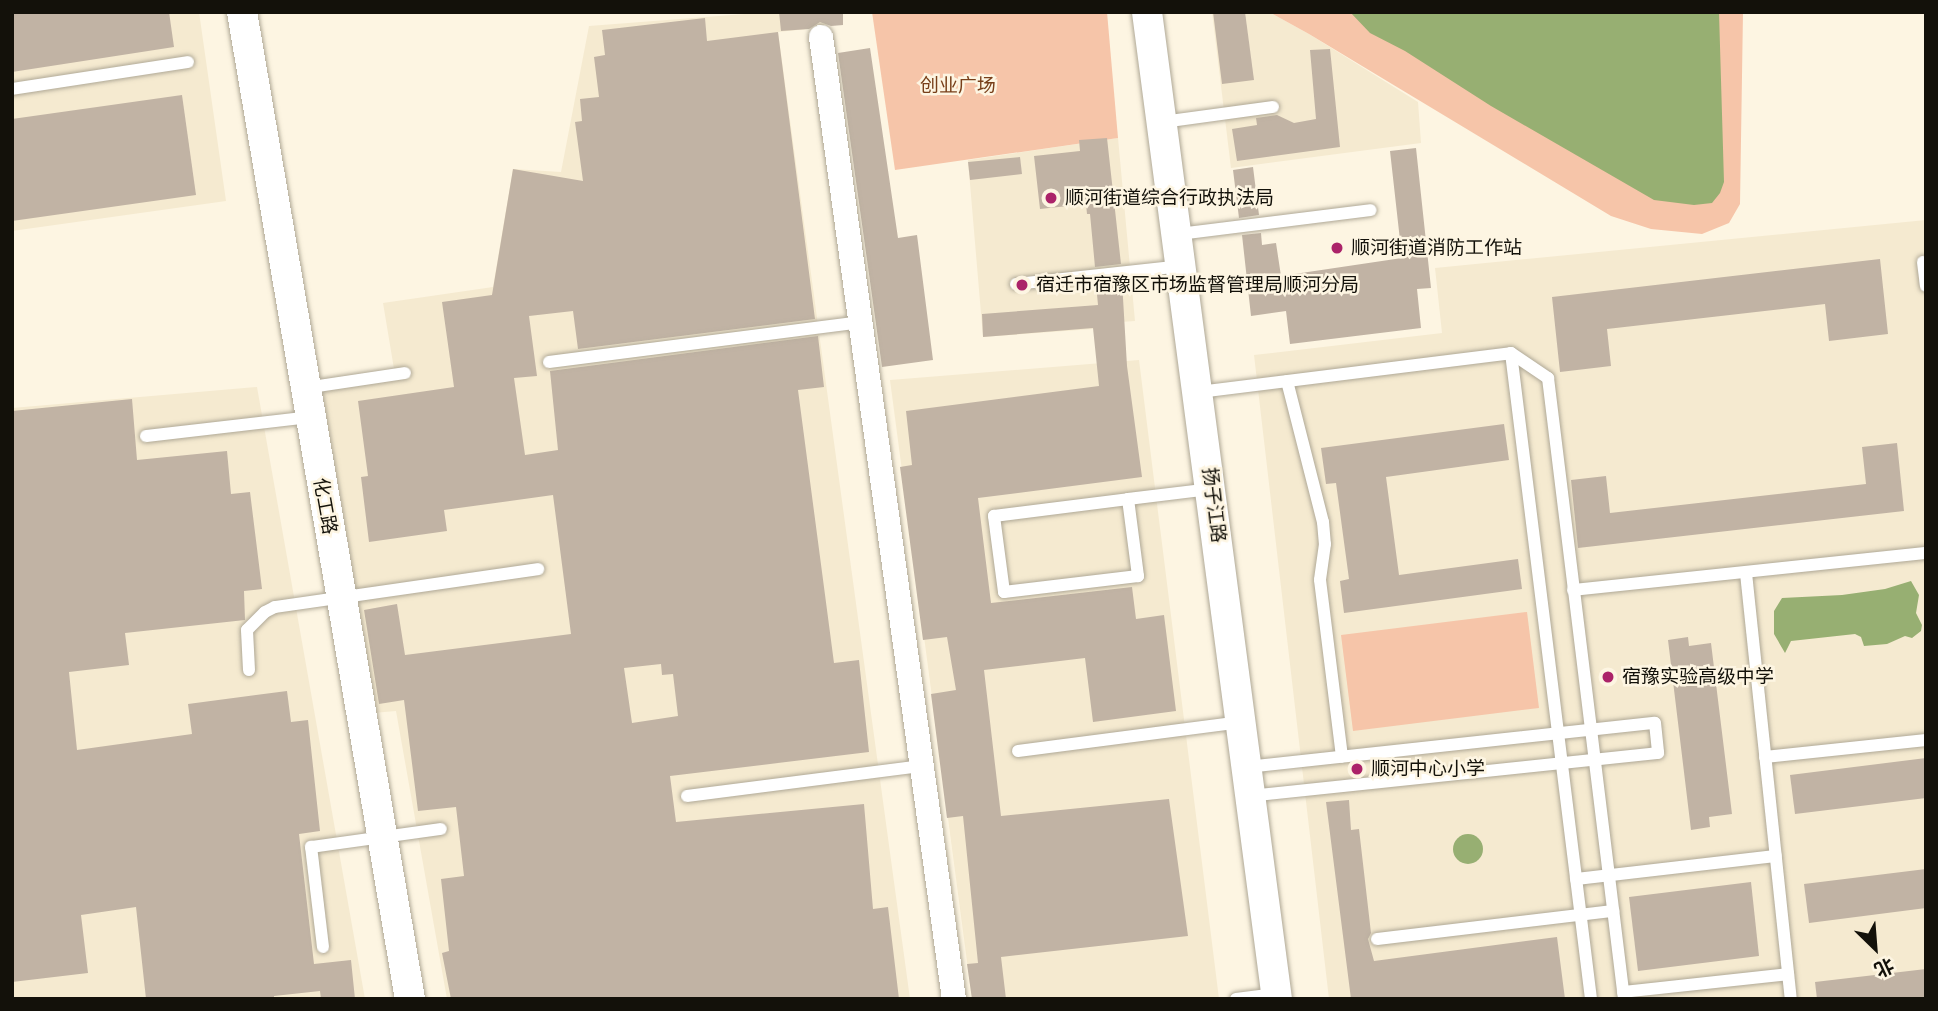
<!DOCTYPE html>
<html>
<head>
<meta charset="utf-8">
<style>
	body { margin:0 }
	#map { position:relative; width:1938px; height:1011px; overflow:hidden; background:#fdf5e2; font-family:Rubik,"Noto Sans SC",sans-serif }
	div>[style] { position:absolute }
	.built>* { inset:0; background:#f5ead0 }
	.green>* { inset:0; background:#f6c5a9 }
	.water>* { inset:0; background:#97af72 }
	.round { border-radius:50% }
	.building>* { inset:0; background:#c1b3a4 }
	.roads { filter:drop-shadow(0 0 2px #afa896) drop-shadow(0 0 2px #afa896) }
	.service>* { height:12px; margin:-6px; padding:0 6px; transform-origin:6px; border-radius:6px; background:#fff }
	.minor>* { height:24px; margin:-12px; padding:0 12px; transform-origin:12px; border-radius:12px; background:#fff }
	.tertiary>* { height:30px; margin:-15px; padding:0 15px; transform-origin:15px; border-radius:15px; background:#fff }
	.dots>* { width:19px; height:19px; translate:-50% -50%; box-sizing:border-box; border:4px solid #fdf5e2; border-radius:50% }
	span { translate:-50% -50%; white-space:nowrap; text-align:center; line-height:1.15; -webkit-text-stroke:5px #fdf5e2; paint-order:stroke }
	.park-label { font-size:19px; color:#783f19 }
	.poi-label { font-size:19px; color:#13110a }
	.left { translate:0 -50%; text-align:left }
	.street-label { font-size:19px; color:#13110a }
	.frame { position:absolute; inset:0; border:14px solid #13110a; pointer-events:none }
	.north { position:absolute; left:1840px; top:913px; width:70px; height:70px; -webkit-text-stroke:5px #fdf5e2; paint-order:stroke; rotate:155deg; font-size:19px; font-weight:700; line-height:28px; text-align:center; color:#13110a }
	.north::after { content:''; display:block; margin:auto; width:24px; height:32px; background:#13110a; clip-path:polygon(50% 0,100% 100%,50% 72%,0 100%) }
</style>
</head>
<body>
<div id="map">
	<div class="built">
		<i style="clip-path:polygon(12px 12px,199px 12px,226px 201px,12px 231px)"></i>
		<i style="clip-path:polygon(771px 12px,825px 12px,827px 27px,778px 32px,910px 999px,447px 999px,396px 711px,373px 713px,315px 380px,394px 369px,383px 303px,493px 287px,513px 169px,561px 172px,589px 26px)"></i>
		<i style="clip-path:polygon(1212px 12px,1269px 12px,1309px 34px,1418px 102px,1421px 143px,1231px 168px)"></i>
		<i style="clip-path:polygon(1118px 138px,1135px 321px,1093px 324px,1093px 329px,983px 337px,968px 160px)"></i>
		<i style="clip-path:polygon(1926px 220px,1926px 999px,1329px 999px,1254px 355px,1442px 333px,1435px 268px)"></i>
		<i style="clip-path:polygon(1139px 360px,1219px 999px,972px 999px,890px 380px)"></i>
		<i style="clip-path:polygon(257px 387px,365px 999px,12px 999px,12px 408px)"></i>
	</div>
	<div class="green">
		<i style="clip-path:polygon(872px 12px,1107px 12px,1118px 138px,895px 170px)"></i>
		<i style="clip-path:polygon(1269px 12px,1743px 12px,1740px 204px,1729px 223px,1702px 234px,1651px 229px,1611px 216px,1309px 34px)"></i>
		<i style="clip-path:polygon(1527px 612px,1539px 708px,1353px 731px,1341px 635px)"></i>
	</div>
	<div class="water">
		<i style="clip-path:polygon(1350px 12px,1719px 12px,1724px 182px,1720px 193px,1712px 203px,1694px 205px,1654px 200px,1491px 106px,1405px 51px,1370px 33px)"></i>
		<i style="clip-path:polygon(1911px 581px,1919px 595px,1916px 613px,1922px 625px,1921px 631px,1912px 638px,1905px 636px,1887px 644px,1864px 646px,1861px 637px,1855px 634px,1791px 641px,1785px 653px,1774px 634px,1774px 611px,1782px 598px,1842px 595px,1885px 589px)"></i>
		<i class="round" style="left:1453px;top:834px;width:30px;height:30px"></i>
	</div>
	<div class="building">
		<i style="clip-path:polygon(12px 12px,169px 12px,174px 47px,12px 72px)"></i>
		<i style="clip-path:polygon(779px 12px,843px 12px,843px 25px,831px 26px,820px 22px,809px 29px,781px 31px)"></i>
		<i style="clip-path:polygon(1213px 12px,1245px 12px,1254px 80px,1222px 84px)"></i>
		<i style="clip-path:polygon(evenodd,705px 18px,707px 41px,778px 32px,815px 319px,578px 349px,573px 311px,529px 316px,537px 376px,514px 378px,525px 455px,558px 450px,550px 371px,818px 336px,824px 387px,798px 390px,834px 663px,859px 660px,869px 752px,670px 776px,676px 822px,864px 804px,873px 909px,888px 907px,899px 999px,451px 999px,442px 953px,449px 951px,441px 879px,464px 876px,456px 807px,418px 811px,404px 700px,379px 704px,364px 610px,397px 604px,405px 655px,571px 634px,553px 495px,444px 510px,447px 531px,369px 542px,361px 477px,368px 476px,358px 401px,454px 387px,442px 302px,492px 295px,513px 169px,583px 181px,575px 122px,582px 121px,580px 99px,599px 97px,594px 57px,605px 55px,602px 30px,705px 18px,661px 664px,662px 675px,673px 674px,678px 716px,632px 723px,624px 668px,661px 664px)"></i>
		<i style="clip-path:polygon(870px 48px,898px 238px,917px 235px,933px 360px,882px 367px,838px 53px)"></i>
		<i style="clip-path:polygon(1330px 49px,1340px 147px,1237px 161px,1232px 129px,1257px 125px,1256px 118px,1277px 115px,1294px 123px,1316px 119px,1310px 50px)"></i>
		<i style="clip-path:polygon(182px 95px,196px 195px,12px 221px,12px 119px)"></i>
		<i style="clip-path:polygon(1107px 138px,1121px 264px,1095px 267px,1090px 214px,1087px 214px,1086px 204px,1040px 209px,1034px 156px,1080px 151px,1079px 140px)"></i>
		<i style="clip-path:polygon(1416px 148px,1431px 288px,1417px 289px,1421px 328px,1290px 344px,1286px 311px,1251px 316px,1242px 235px,1261px 233px,1262px 245px,1276px 243px,1281px 276px,1402px 258px,1390px 151px)"></i>
		<i style="clip-path:polygon(1020px 157px,1022px 174px,970px 180px,968px 162px)"></i>
		<i style="clip-path:polygon(1253px 167px,1259px 215px,1239px 218px,1233px 170px)"></i>
		<i style="clip-path:polygon(1880px 259px,1888px 334px,1829px 341px,1825px 304px,1607px 329px,1611px 366px,1560px 372px,1552px 297px)"></i>
		<i style="clip-path:polygon(1122px 281px,1127px 366px,1142px 477px,978px 498px,991px 603px,1132px 587px,1136px 619px,1164px 615px,1176px 711px,1093px 722px,1085px 658px,984px 670px,1001px 816px,1169px 799px,1188px 936px,1001px 957px,1006px 999px,972px 999px,967px 964px,978px 963px,963px 816px,947px 818px,931px 694px,956px 690px,947px 637px,923px 640px,900px 467px,912px 465px,906px 411px,1099px 386px,1093px 328px,983px 337px,982px 314px,1098px 305px,1096px 284px)"></i>
		<i style="clip-path:polygon(132px 399px,137px 460px,227px 451px,231px 494px,250px 492px,262px 589px,244px 591px,245px 620px,125px 633px,129px 665px,69px 672px,77px 750px,192px 734px,188px 704px,287px 691px,291px 722px,308px 720px,320px 831px,299px 834px,314px 964px,351px 960px,355px 999px,321px 999px,320px 991px,274px 996px,274px 999px,146px 999px,136px 907px,81px 915px,88px 973px,12px 982px,12px 411px)"></i>
		<i style="clip-path:polygon(1504px 424px,1509px 460px,1386px 477px,1399px 575px,1518px 559px,1522px 589px,1344px 613px,1340px 581px,1349px 579px,1336px 483px,1326px 484px,1321px 448px)"></i>
		<i style="clip-path:polygon(1897px 443px,1904px 511px,1578px 548px,1571px 480px,1606px 476px,1610px 513px,1866px 484px,1862px 447px)"></i>
		<i style="clip-path:polygon(1688px 637px,1689px 646px,1711px 643px,1732px 814px,1709px 817px,1710px 827px,1691px 830px,1668px 640px)"></i>
		<i style="clip-path:polygon(1926px 758px,1926px 798px,1795px 814px,1790px 775px)"></i>
		<i style="clip-path:polygon(1349px 800px,1351px 830px,1359px 829px,1371px 933px,1368px 939px,1374px 961px,1557px 937px,1565px 999px,1351px 999px,1326px 802px)"></i>
		<i style="clip-path:polygon(1926px 869px,1926px 908px,1809px 923px,1804px 884px)"></i>
		<i style="clip-path:polygon(1751px 882px,1759px 956px,1638px 971px,1629px 897px)"></i>
		<i style="clip-path:polygon(1926px 969px,1926px 999px,1817px 999px,1815px 982px)"></i>
	</div>
	<div class="roads">
		<div class="service">
			<i style="left:12px;top:89px;width:178px;rotate:-8.7deg"></i>
			<i style="left:1163px;top:122px;width:111px;rotate:-7.8deg"></i>
			<i style="left:1179px;top:234px;width:193px;rotate:-7.1deg"></i>
			<i style="left:1923px;top:262px;width:24px;rotate:83deg"></i>
			<i style="left:1016px;top:284px;width:168px;rotate:-6.2deg"></i>
			<i style="left:549px;top:362px;width:315px;rotate:-7.3deg"></i>
			<i style="left:1287px;top:381px;width:146px;rotate:75.7deg"></i>
			<i style="left:1323px;top:522px;width:22px;rotate:85deg"></i>
			<i style="left:1325px;top:544px;width:36px;rotate:98deg"></i>
			<i style="left:1320px;top:580px;width:178px;rotate:82.9deg"></i>
			<i style="left:305px;top:388px;width:101px;rotate:-8.5deg"></i>
			<i style="left:1199px;top:392px;width:314px;rotate:-7.1deg"></i>
			<i style="left:146px;top:436px;width:165px;rotate:-6.6deg"></i>
			<i style="left:1128px;top:499px;width:78px;rotate:82.6deg"></i>
			<i style="left:1138px;top:576px;width:135px;rotate:173.2deg"></i>
			<i style="left:1004px;top:592px;width:77px;rotate:-97.5deg"></i>
			<i style="left:994px;top:516px;width:135px;rotate:-7.2deg"></i>
			<i style="left:1128px;top:499px;width:84px;rotate:-6.9deg"></i>
			<i style="left:1746px;top:573px;width:428px;rotate:84deg"></i>
			<i style="left:1573px;top:590px;width:355px;rotate:-6deg"></i>
			<i style="left:249px;top:670px;width:40px;rotate:-92.9deg"></i>
			<i style="left:247px;top:630px;width:25px;rotate:-45deg"></i>
			<i style="left:265px;top:612px;width:11px;rotate:-27deg"></i>
			<i style="left:275px;top:607px;width:266px;rotate:-8.2deg"></i>
			<i style="left:1018px;top:751px;width:225px;rotate:-7.4deg"></i>
			<i style="left:1765px;top:757px;width:162px;rotate:-6deg"></i>
			<i style="left:1247px;top:767px;width:410px;rotate:-6.2deg"></i>
			<i style="left:1655px;top:723px;width:30px;rotate:84deg"></i>
			<i style="left:1658px;top:753px;width:409px;rotate:174deg"></i>
			<i style="left:687px;top:796px;width:237px;rotate:-7.3deg"></i>
			<i style="left:1576px;top:879px;width:201px;rotate:-6.6deg"></i>
			<i style="left:1377px;top:939px;width:238px;rotate:-6.8deg"></i>
			<i style="left:323px;top:947px;width:101px;rotate:-96.8deg"></i>
			<i style="left:311px;top:847px;width:131px;rotate:-7.9deg"></i>
			<i style="left:1623px;top:992px;width:166px;rotate:-6.2deg"></i>
			<i style="left:1236px;top:999px;width:40px;rotate:-7.1deg"></i>
			<i style="left:1591px;top:999px;width:651px;rotate:-97.06deg"></i>
			<i style="left:1511px;top:353px;width:45px;rotate:34deg"></i>
			<i style="left:1548px;top:378px;width:626px;rotate:83.02deg"></i>
		</div>
		<div class="minor">
			<i style="left:821px;top:37px;width:971px;rotate:82.13deg"></i>
		</div>
		<div class="tertiary">
			<i style="left:242px;top:12px;width:1001px;rotate:80.34deg"></i>
			<i style="left:1147px;top:12px;width:996px;rotate:82.5deg"></i>
		</div>
	</div>
	<div class="dots">
		<i style="left:1051px;top:198px;background:#ab2369"></i>
		<i style="left:1337px;top:248px;background:#ab2369"></i>
		<i style="left:1022px;top:285px;background:#ab2369"></i>
		<i style="left:1608px;top:677px;background:#ab2369"></i>
		<i style="left:1357px;top:769px;background:#ab2369"></i>
	</div>
	<div class="park-label">
		<span style="left:958px;top:86px">创业广场</span>
	</div>
	<div class="poi-label">
		<span class="left" style="left:1065px;top:198px">顺河街道综合行政执法局</span>
		<span class="left" style="left:1351px;top:248px">顺河街道消防工作站</span>
		<span class="left" style="left:1036px;top:285px">宿迁市宿豫区市场监督管理局顺河分局</span>
		<span class="left" style="left:1622px;top:677px">宿豫实验高级中学</span>
		<span class="left" style="left:1371px;top:769px">顺河中心小学</span>
	</div>
	<div class="street-label">
		<span style="left:1214px;top:505px;rotate:83deg">扬子江路</span>
		<span style="left:325px;top:506px;rotate:80deg">化工路</span>
	</div>
	<div class="frame"></div>
	<div class="north">北</div>
</div>
</body>
</html>
